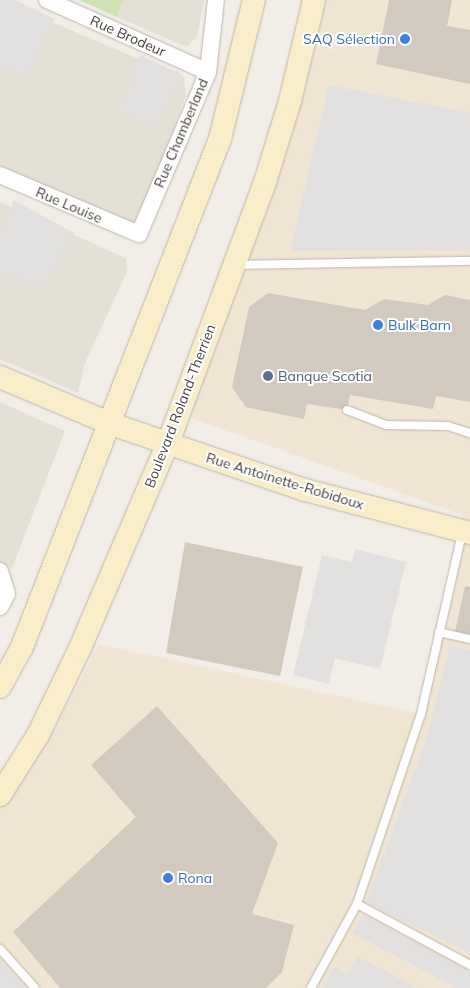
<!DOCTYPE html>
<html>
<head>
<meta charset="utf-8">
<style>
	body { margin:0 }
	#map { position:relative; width:470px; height:988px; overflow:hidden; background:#f2eee7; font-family:Mulish,sans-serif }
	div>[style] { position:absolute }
	.residential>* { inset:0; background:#e5e0d6 }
	.commercial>* { inset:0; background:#f1e5d4 }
	.green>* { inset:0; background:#cee2b4 }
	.parking>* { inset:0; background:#e3e1df }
	.building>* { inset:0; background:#d2cabe }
	.roads { filter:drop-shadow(0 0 1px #bcb6ab) drop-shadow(0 0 1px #bcb6ab) }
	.lane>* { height:8px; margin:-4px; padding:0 4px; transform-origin:4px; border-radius:4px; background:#fff }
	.street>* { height:16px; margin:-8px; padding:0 8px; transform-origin:8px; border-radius:8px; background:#fff }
	.secondary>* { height:22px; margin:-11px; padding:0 11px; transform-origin:11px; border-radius:11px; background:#f9edca }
	.dots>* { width:14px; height:14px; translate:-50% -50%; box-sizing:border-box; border:2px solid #fff; border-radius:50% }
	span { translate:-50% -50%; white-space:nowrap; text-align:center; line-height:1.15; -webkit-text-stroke:4px #fff; paint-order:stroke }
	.street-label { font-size:14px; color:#443f37 }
	.shop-label { font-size:14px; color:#366cbe }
	.right { translate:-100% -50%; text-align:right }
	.left { translate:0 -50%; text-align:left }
	.service-label { font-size:14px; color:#4e5e75 }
</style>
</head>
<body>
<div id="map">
	<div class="residential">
		<i style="clip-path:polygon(0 0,174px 74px,176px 70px,184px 77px,186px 95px,163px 162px,134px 224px,0 167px)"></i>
		<i style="clip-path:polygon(123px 0,204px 0,197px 36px,187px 47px,117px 17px)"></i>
		<i style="clip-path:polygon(0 202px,126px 258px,127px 272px,85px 363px,78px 393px,0 359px)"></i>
		<i style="clip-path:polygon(0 402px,65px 431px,12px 568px,0 562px)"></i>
	</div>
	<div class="commercial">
		<i style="clip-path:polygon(327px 0,470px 0,470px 988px,0 988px,0 808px,50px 737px,99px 644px,421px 714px,463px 515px,188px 417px,275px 189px)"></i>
	</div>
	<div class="green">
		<i style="clip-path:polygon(79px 0,123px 0,117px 17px)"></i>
	</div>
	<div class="parking">
		<i style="clip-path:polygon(0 0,15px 0,55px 19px,26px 78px,0 68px)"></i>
		<i style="clip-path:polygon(140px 55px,182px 75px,158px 129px,118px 112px)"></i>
		<i style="clip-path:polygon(329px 85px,470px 113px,470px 250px,290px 251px)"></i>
		<i style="clip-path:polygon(14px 200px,74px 233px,44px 291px,0 271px,0 234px)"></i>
		<i style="clip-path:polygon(355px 549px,406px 562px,380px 669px,335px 658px,329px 684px,293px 675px,322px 555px,352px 562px)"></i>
		<i style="clip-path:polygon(450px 646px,470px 650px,470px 953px,366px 903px,428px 734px)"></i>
		<i style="clip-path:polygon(364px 915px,470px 971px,470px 988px,457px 988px,352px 933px)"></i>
		<i style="clip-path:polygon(357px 956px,417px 988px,323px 988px,334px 966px,346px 975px)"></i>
		<i style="clip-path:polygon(0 959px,27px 988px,0 988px)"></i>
	</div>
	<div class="building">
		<i style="clip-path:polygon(389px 0,452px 0,447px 26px,470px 30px,470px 84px,376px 64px)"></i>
		<i style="clip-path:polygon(268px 293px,365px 310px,384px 299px,428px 305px,445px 295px,470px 300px,470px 402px,436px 396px,433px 409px,350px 395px,347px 410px,307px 404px,304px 419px,246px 407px,232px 387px,249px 307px)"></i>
		<i style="clip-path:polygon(185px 542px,303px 567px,280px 676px,166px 653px)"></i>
		<i style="clip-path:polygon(465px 586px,470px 587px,470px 636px,455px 632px)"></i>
		<i style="clip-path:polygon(157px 706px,278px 843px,252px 914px,294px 925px,282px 972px,266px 988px,60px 988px,13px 932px,136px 817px,91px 765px)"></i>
	</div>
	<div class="roads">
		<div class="lane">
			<i style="left:237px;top:265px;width:233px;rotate:-1deg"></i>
			<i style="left:347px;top:410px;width:42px;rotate:21deg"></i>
			<i style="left:386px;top:425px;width:62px;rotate:0.9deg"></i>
			<i style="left:448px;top:426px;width:23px;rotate:18deg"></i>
			<i style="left:439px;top:632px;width:32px;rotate:13deg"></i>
			<i style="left:357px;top:904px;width:128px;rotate:28.4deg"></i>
			<i style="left:0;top:949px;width:52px;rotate:48.1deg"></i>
			<i style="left:311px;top:988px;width:96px;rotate:-61.3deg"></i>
			<i style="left:357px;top:904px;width:200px;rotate:-71.4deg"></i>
			<i style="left:421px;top:714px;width:186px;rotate:-77.2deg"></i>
		</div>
		<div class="street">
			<i style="left:47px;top:0;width:176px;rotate:24.1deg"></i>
			<i style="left:0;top:175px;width:151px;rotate:23deg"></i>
			<i style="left:139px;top:234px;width:176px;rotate:-66.9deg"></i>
			<i style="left:208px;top:72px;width:72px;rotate:-83.7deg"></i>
			<i style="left:0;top:571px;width:24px;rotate:73deg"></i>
			<i style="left:7px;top:594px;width:15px;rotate:118deg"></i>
		</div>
		<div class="secondary">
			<i style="left:0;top:377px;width:121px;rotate:22.9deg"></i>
			<i style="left:111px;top:424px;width:205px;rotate:18.8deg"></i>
			<i style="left:305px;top:490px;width:171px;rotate:14.6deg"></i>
			<i style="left:0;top:687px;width:46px;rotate:-61.2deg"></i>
			<i style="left:22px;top:647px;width:545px;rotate:-68.71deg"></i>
			<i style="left:220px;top:139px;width:143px;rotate:-76.3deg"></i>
			<i style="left:0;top:795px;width:71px;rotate:-57.7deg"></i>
			<i style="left:38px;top:735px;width:97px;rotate:-64.2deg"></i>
			<i style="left:80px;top:648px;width:223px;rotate:-66.8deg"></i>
			<i style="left:168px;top:443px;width:278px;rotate:-69.6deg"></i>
			<i style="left:265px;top:182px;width:85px;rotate:-72.8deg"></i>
			<i style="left:290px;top:101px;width:104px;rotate:-76.6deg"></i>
		</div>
	</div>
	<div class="dots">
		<i style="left:405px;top:39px;background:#3f7fe0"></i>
		<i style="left:378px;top:325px;background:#3f7fe0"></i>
		<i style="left:268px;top:376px;background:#5c6f8a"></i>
		<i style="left:168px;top:878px;background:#3f7fe0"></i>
	</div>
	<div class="street-label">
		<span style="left:128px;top:36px;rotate:24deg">Rue Brodeur</span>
		<span style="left:181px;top:133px;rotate:-67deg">Rue Chamberland</span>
		<span style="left:69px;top:205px;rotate:23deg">Rue Louise</span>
		<span style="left:180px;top:406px;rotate:-69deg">Boulevard Roland-Therrien</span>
		<span style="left:285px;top:481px;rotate:17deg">Rue Antoinette-Robidoux</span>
	</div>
	<div class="shop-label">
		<span class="right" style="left:395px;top:39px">SAQ Sélection</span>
		<span class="left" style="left:388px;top:325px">Bulk Barn</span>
		<span class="left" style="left:178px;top:878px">Rona</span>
	</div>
	<div class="service-label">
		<span class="left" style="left:278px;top:376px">Banque Scotia</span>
	</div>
</div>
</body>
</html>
